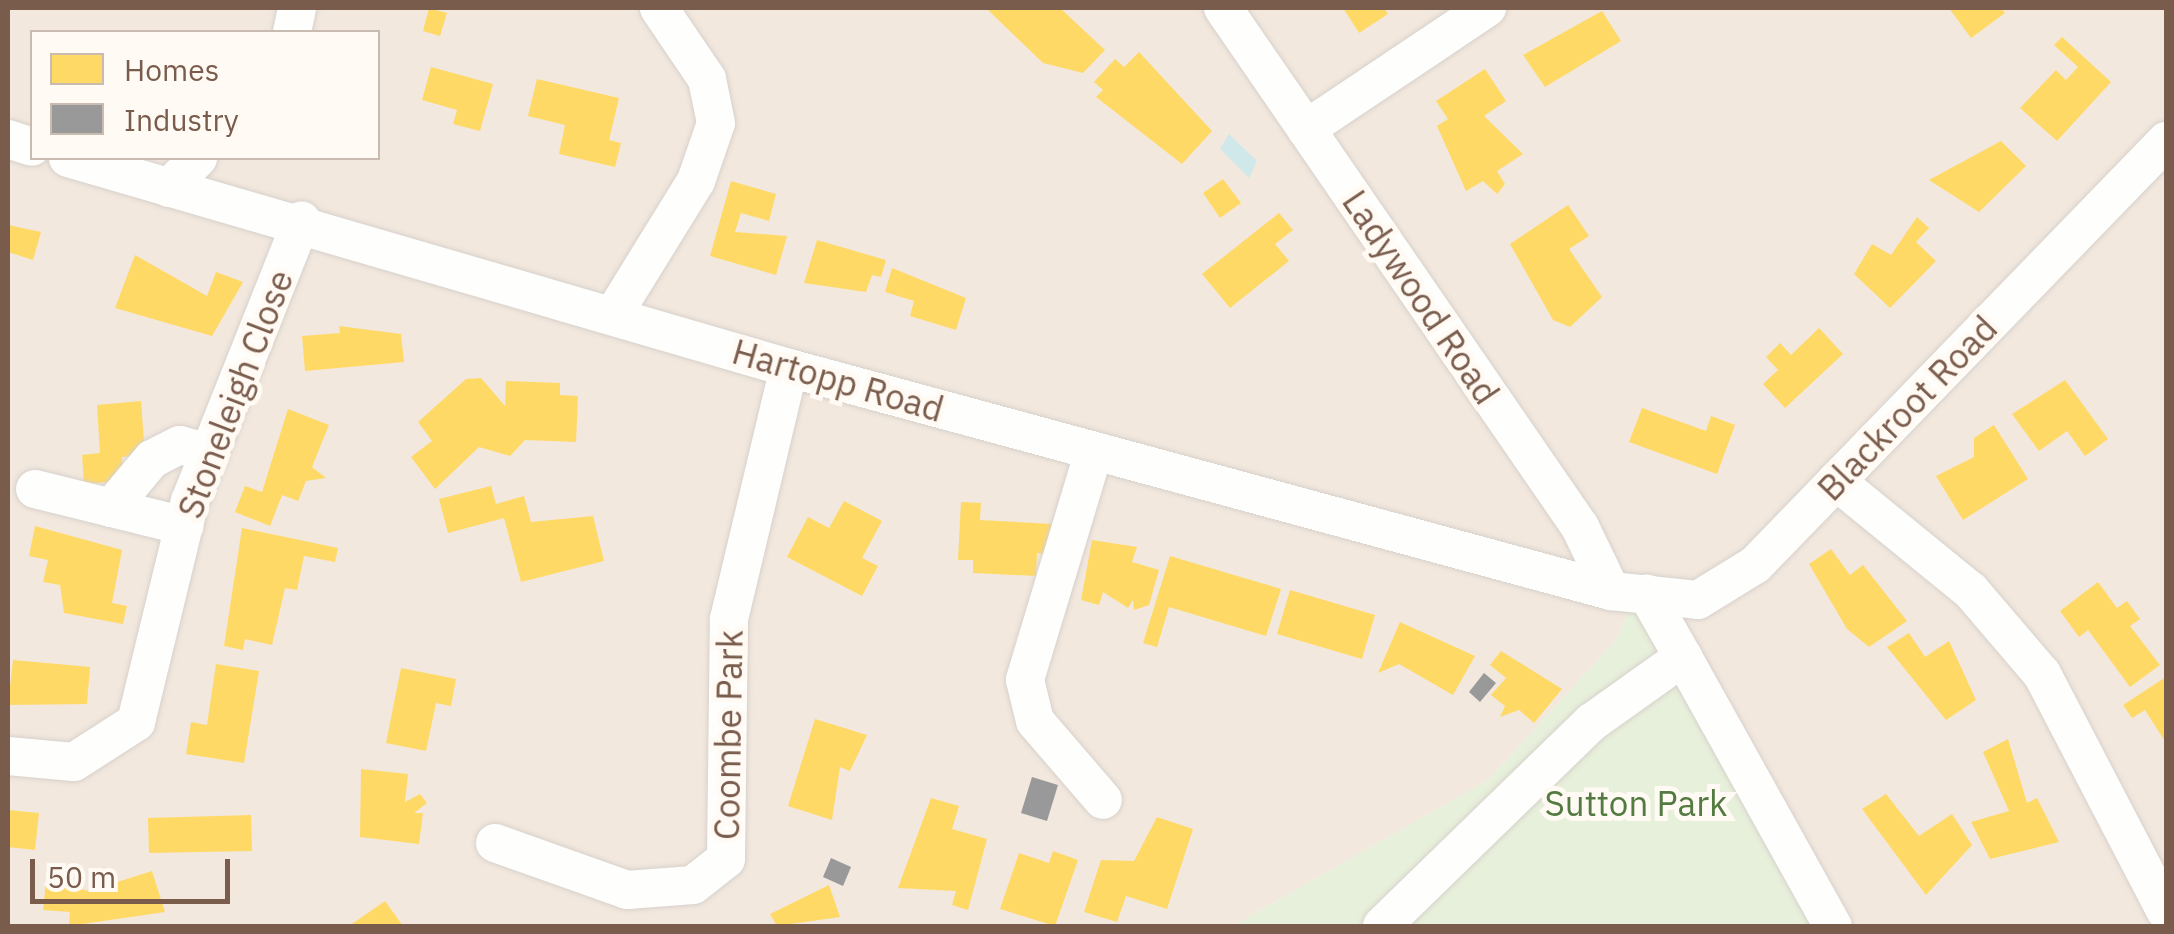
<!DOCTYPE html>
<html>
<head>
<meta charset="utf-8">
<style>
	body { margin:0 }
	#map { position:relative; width:2174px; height:934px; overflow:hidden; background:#f9f5f0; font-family:"IBM Plex Sans",sans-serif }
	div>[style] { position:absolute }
	.residential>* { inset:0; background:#f2e8de }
	.green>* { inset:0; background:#e7f0db }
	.water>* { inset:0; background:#d0e8ea }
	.homes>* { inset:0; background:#ffd966 }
	.industry>* { inset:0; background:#999 }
	.roads { filter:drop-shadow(0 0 2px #d7d1cb) drop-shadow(0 0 2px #d7d1cb) }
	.minor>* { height:38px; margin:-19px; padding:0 19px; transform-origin:19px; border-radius:19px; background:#fefefd }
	span { translate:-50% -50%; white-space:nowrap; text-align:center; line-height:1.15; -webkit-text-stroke:10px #fffaf3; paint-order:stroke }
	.street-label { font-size:35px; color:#7a5c4d }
	.park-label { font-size:35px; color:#537a41 }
	.frame { position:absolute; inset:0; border:10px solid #7a5c4d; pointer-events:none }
	.legend { position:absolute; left:30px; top:30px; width:350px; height:130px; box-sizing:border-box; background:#fffaf3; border:2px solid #cabbb1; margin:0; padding:12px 18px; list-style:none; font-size:30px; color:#7a5c4d }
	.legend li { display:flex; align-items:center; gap:20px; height:50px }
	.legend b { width:50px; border:2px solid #cabbb1 }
	.scale { position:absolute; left:30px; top:859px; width:200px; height:45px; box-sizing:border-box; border:5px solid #7a5c4d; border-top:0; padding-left:12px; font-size:30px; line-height:35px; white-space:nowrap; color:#7a5c4d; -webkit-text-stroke:8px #fffaf3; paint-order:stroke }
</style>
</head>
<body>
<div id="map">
	<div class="residential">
		<i style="clip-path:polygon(evenodd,8px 8px,2166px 8px,2166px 926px,1846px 926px,1631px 605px,1617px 639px,1488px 780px,1233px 926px,8px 926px,8px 8px,32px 32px,378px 32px,378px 158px,32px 158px,32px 32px)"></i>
	</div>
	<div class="green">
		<i style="clip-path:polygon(1631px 605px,1846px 926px,1233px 926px,1488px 780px,1617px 639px)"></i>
	</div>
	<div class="water">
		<i style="clip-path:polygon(1229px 134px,1257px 161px,1249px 178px,1220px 149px)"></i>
	</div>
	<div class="homes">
		<i style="clip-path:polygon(429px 8px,447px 13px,440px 36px,423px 31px)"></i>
		<i style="clip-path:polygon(1060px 8px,1105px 50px,1083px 73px,1043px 63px,987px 9px)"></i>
		<i style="clip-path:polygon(1343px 8px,1384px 8px,1388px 14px,1359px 33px)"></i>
		<i style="clip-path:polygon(1949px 8px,2001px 8px,2005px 13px,1971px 38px)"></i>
		<i style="clip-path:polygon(1602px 11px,1621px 41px,1545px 87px,1523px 55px)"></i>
		<i style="clip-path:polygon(2062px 37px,2111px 82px,2057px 141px,2020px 108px,2056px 70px,2066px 80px,2078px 67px,2054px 45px)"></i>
		<i style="clip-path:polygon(1139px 52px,1212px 131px,1182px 164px,1096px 97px,1103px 90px,1094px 82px,1115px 59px,1124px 67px)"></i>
		<i style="clip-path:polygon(431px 67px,493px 84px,480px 131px,453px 124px,457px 110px,422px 100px)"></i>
		<i style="clip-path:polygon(1485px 69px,1506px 101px,1484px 116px,1523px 154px,1497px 171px,1505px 184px,1497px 194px,1483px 181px,1466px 191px,1437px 126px,1448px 119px,1436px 101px)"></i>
		<i style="clip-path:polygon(537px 79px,619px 98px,609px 140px,621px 143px,615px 167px,559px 154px,565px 125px,528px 116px)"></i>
		<i style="clip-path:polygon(2001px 141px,2026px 166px,1979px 212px,1929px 180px)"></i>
		<i style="clip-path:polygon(1223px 179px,1241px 203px,1220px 218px,1203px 193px)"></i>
		<i style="clip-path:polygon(731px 181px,776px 194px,769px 221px,741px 213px,735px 232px,787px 236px,776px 275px,710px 256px)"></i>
		<i style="clip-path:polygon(1568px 205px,1589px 236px,1569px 249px,1602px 297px,1570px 327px,1553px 320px,1510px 244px)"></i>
		<i style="clip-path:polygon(1279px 213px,1293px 230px,1275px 244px,1289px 261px,1230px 308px,1202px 274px)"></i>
		<i style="clip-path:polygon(1917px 217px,1929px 228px,1916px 242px,1936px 261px,1890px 308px,1854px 274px,1872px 244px,1891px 255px)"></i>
		<i style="clip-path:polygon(8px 225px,41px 232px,33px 260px,8px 252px)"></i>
		<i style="clip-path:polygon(817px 240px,886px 260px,881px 277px,872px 275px,866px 292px,804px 283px)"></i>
		<i style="clip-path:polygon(135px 255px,207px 296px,216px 272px,243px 282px,212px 336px,115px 308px)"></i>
		<i style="clip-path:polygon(892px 268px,966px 298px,956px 330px,910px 316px,914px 301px,885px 292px)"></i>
		<i style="clip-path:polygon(339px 326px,401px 334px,404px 362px,305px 371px,302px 336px,340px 333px)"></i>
		<i style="clip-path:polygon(1819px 328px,1843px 354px,1785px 408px,1763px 384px,1778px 370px,1766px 357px,1780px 343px,1791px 355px)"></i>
		<i style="clip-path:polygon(481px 378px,505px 406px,506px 381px,560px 383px,560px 395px,578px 396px,576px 442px,525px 440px,510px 456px,479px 447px,435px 489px,411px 457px,432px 441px,418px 422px,466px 379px)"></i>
		<i style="clip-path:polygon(2065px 380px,2108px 439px,2085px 456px,2067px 431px,2039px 451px,2012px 414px)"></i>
		<i style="clip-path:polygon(141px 401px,145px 455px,122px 457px,123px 481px,84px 484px,82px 455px,100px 453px,97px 405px)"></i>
		<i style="clip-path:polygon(1642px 408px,1706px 431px,1711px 416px,1735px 425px,1717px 474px,1629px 442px)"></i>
		<i style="clip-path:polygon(288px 409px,329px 425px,312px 467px,326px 478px,306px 481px,298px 501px,282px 495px,270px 526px,235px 512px,245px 486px,262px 492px)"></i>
		<i style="clip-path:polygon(1994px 425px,2028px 479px,1963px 520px,1936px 476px,1974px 457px,1974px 438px)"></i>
		<i style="clip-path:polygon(491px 486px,496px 504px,524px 496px,531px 522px,593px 516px,604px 561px,521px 582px,504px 518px,448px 533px,439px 499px)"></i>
		<i style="clip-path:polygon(844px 501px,882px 521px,862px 558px,878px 566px,862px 596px,787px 557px,808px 517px,829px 528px)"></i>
		<i style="clip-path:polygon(961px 502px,981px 503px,980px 520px,1052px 524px,1050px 554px,1037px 553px,1036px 576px,973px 573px,973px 560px,958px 560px)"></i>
		<i style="clip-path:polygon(35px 526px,122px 550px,112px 603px,127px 606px,123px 624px,64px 613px,60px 585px,43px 582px,48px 560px,29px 556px)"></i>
		<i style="clip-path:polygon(242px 528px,338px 548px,335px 562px,304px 556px,297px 590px,285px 588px,272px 645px,245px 639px,243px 650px,224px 646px)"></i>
		<i style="clip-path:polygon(1092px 540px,1137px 547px,1132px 562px,1159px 570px,1149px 605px,1134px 610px,1133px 600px,1128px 608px,1103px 592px,1099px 605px,1081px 600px)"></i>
		<i style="clip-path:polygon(1831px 549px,1850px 575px,1863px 565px,1907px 621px,1869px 647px,1847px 629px,1809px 564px)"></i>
		<i style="clip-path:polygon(1170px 556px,1281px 589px,1266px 636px,1169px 607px,1157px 647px,1143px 643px)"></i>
		<i style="clip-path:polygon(2098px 582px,2117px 608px,2127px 601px,2140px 619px,2130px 626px,2160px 665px,2130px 687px,2088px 630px,2079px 637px,2060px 611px)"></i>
		<i style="clip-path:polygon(1290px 590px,1375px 615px,1362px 659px,1277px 634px)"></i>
		<i style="clip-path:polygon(1400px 622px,1475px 656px,1453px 695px,1399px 664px,1378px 673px)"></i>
		<i style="clip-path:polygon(1909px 633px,1925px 657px,1949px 641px,1976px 700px,1946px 720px,1887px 647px)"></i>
		<i style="clip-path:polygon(1501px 651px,1562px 689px,1534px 723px,1519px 710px,1500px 717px,1505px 706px,1491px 695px,1506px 678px,1490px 665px)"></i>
		<i style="clip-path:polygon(13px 660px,90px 667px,87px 704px,8px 705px)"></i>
		<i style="clip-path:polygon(216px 664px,259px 671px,244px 763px,186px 754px,191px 722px,207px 725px)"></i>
		<i style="clip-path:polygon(401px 668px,456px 679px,451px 706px,436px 703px,426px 751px,386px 743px)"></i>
		<i style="clip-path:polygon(2166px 677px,2166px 743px,2145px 710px,2132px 718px,2123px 705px)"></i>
		<i style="clip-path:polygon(815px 719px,867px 735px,850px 771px,840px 767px,832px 820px,788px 806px)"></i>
		<i style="clip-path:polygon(2008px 739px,2027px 803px,2037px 798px,2059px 842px,1990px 859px,1971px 822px,2009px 811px,1983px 752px)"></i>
		<i style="clip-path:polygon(361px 769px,408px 774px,405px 802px,420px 794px,427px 803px,414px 813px,423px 813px,419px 844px,360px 837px)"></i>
		<i style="clip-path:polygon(1886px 794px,1919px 836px,1952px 814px,1972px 845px,1926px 895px,1862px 809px)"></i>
		<i style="clip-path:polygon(931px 798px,959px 806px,952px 829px,987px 839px,968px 910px,952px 905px,956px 891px,898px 888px)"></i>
		<i style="clip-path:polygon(8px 810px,39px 813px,35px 850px,8px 847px)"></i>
		<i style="clip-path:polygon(251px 815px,252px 851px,149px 853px,148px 818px)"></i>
		<i style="clip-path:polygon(1157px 817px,1193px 829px,1167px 909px,1126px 896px,1117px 922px,1084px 912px,1101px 860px,1134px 861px)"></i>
		<i style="clip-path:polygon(1053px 851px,1078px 860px,1055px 926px,1000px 909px,1019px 853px,1049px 863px)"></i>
		<i style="clip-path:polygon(152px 871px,165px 912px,69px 926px,70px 912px,43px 910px,46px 881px,89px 891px)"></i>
		<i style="clip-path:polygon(829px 885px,840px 917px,777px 926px,770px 914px)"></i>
		<i style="clip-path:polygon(385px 901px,403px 926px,349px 926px)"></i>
	</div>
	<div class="industry">
		<i style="clip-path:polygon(1484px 673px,1496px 683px,1480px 702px,1469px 692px)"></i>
		<i style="clip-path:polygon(1032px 777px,1058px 785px,1047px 821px,1021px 813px)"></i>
		<i style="clip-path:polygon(831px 858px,851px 867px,843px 886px,823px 877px)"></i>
	</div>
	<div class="roads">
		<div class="minor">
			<i style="left:1223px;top:8px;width:630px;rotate:55.48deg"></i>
			<i style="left:1580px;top:527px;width:71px;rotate:64.2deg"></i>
			<i style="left:292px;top:32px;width:25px;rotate:-78deg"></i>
			<i style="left:1306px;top:129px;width:218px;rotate:-33.8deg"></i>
			<i style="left:8px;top:139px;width:25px;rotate:18deg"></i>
			<i style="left:68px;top:158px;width:751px;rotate:16.24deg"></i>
			<i style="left:789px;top:368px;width:852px;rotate:15.18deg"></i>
			<i style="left:1611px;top:591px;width:87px;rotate:5.9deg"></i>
			<i style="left:1698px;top:600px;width:67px;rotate:-31.6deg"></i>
			<i style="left:1755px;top:565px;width:591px;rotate:-45.89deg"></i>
			<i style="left:169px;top:188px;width:42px;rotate:-46deg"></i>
			<i style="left:615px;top:312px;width:154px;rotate:-58.3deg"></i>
			<i style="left:696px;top:181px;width:61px;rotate:-71deg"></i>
			<i style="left:716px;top:123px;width:45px;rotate:-101.6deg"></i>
			<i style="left:707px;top:79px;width:86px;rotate:-124.1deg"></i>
			<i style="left:1094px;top:451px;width:239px;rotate:106.8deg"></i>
			<i style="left:1025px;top:680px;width:42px;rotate:76.3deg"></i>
			<i style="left:1035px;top:721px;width:104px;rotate:49.3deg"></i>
			<i style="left:1836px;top:481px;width:174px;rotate:39.2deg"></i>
			<i style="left:1971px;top:591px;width:109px;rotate:49.5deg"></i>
			<i style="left:2042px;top:674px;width:268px;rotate:62.5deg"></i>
			<i style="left:35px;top:489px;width:154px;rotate:13.9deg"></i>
			<i style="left:111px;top:508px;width:64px;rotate:-50.1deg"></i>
			<i style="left:152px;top:459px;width:31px;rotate:-27deg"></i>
			<i style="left:180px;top:445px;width:30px;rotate:15deg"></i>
			<i style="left:1683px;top:657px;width:308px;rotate:60.9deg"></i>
			<i style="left:8px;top:756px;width:66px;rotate:5.2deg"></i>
			<i style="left:74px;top:762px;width:74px;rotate:-32.8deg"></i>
			<i style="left:136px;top:722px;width:228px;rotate:-76.3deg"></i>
			<i style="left:190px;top:501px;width:302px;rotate:-68.3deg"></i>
			<i style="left:495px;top:843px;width:140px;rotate:19.6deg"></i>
			<i style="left:627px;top:890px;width:66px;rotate:-4.3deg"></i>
			<i style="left:693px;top:885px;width:42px;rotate:-38.2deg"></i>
			<i style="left:726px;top:859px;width:240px;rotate:-89.3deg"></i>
			<i style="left:729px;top:619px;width:258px;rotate:-76.6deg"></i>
			<i style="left:1382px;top:926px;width:293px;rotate:-44.2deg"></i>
			<i style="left:1592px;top:722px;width:112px;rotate:-35.5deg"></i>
			<i style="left:1683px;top:657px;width:73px;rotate:-119.7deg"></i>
		</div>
	</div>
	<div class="street-label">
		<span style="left:1421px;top:297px;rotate:56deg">Ladywood Road</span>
		<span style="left:838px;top:380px;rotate:16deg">Hartopp Road</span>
		<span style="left:235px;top:394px;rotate:-69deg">Stoneleigh Close</span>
		<span style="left:1907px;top:408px;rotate:-46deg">Blackroot Road</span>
		<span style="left:728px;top:735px;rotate:-89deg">Coombe Park</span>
	</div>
	<div class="park-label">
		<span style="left:1636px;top:803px">Sutton Park</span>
	</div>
	<div class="frame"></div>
	<ul class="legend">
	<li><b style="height:28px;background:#ffd966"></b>Homes</li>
	<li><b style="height:28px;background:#999"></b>Industry</li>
	</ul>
	<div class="scale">50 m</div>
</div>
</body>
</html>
